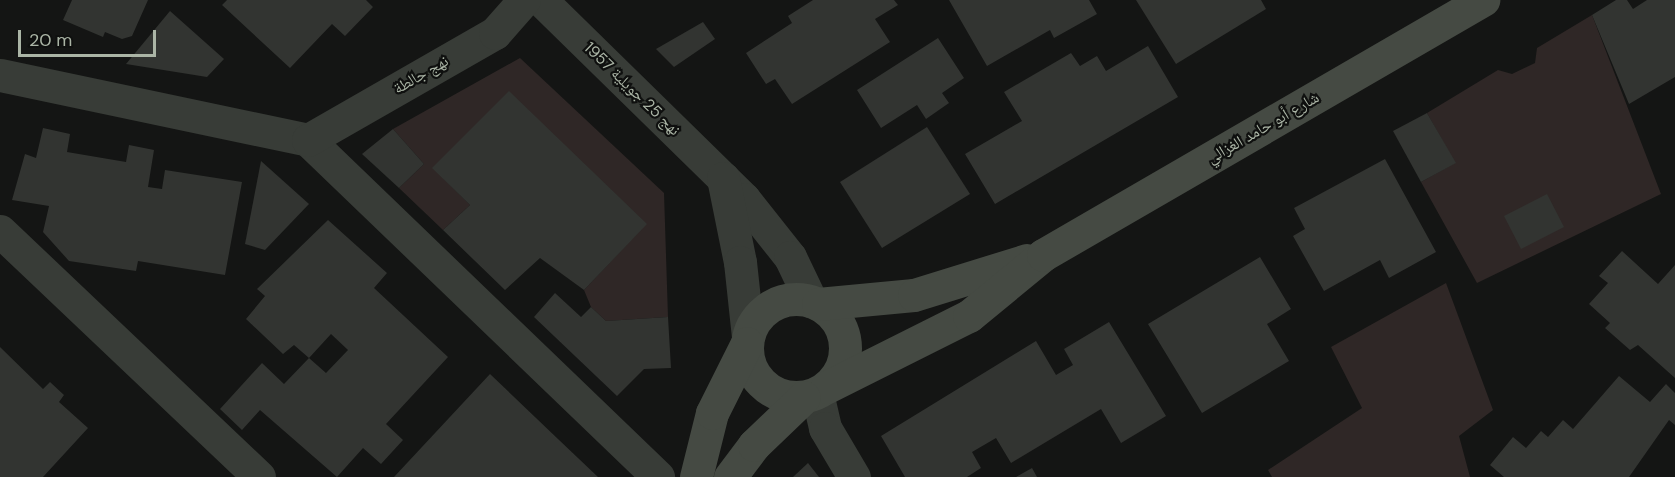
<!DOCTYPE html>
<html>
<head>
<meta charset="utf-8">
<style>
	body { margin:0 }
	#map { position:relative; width:1675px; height:477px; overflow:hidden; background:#141514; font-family:"DM Sans","Noto Naskh Arabic",sans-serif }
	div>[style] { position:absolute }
	.green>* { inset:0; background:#2f2726 }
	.building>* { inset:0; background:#323431 }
	.minor>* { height:33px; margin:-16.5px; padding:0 16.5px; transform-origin:16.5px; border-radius:16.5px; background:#383c37 }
	.secondary>* { height:33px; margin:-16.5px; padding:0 16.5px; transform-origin:16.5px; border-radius:16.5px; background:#454a43 }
	.secondary>.ring { margin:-16.5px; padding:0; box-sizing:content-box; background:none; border:33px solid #454a43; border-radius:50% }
	span { translate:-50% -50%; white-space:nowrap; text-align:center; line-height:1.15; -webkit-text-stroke:4.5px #0f100f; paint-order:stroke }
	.street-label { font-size:16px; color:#abb5a6 }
	.scale { position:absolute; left:18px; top:30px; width:138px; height:27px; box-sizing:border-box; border:3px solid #abb5a6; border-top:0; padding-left:8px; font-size:18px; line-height:21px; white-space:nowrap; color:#abb5a6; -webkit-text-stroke:4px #0f100f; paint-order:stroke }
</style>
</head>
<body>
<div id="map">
	<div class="green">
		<i style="clip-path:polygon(1592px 15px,1661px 194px,1477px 283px,1421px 182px,1455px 163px,1427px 113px,1498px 70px,1512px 74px,1535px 63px,1537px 48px)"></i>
		<i style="clip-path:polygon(520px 58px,664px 193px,668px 317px,606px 321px,591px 307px,584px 290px,646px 224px,433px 168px,470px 205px,443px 230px,399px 188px,424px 164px,393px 129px)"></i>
		<i style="clip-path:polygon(1446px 283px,1493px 410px,1459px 436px,1470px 477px,1272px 477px,1268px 470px,1362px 408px,1331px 347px)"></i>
	</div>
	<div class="building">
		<i style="clip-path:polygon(72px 0,148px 0,132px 36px,122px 39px,105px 32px,103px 37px,63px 20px)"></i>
		<i style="clip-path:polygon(227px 0,366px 0,373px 7px,345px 36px,332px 24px,290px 68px,222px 5px)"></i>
		<i style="clip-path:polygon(813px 0,894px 0,898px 5px,875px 19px,890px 42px,792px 104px,775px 79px,766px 84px,746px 53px,792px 23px,788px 16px)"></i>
		<i style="clip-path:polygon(949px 0,1089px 0,1097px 14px,1054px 38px,1050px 30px,987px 66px)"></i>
		<i style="clip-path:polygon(1136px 0,1261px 0,1266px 9px,1176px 64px)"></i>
		<i style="clip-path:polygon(1616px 0,1627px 0,1633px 9px,1647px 0,1675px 0,1675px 77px,1629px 104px,1592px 15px)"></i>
		<i style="clip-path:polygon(170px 11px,224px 59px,207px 77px,126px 64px)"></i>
		<i style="clip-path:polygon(703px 22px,715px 39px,674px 67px,656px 49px)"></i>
		<i style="clip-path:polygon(938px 38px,964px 78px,942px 93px,949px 103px,926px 119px,917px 105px,881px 128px,857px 90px)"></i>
		<i style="clip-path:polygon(1148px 46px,1178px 97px,995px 204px,965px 154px,1022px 121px,1004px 92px,1071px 53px,1080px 66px,1097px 56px,1106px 71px)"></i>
		<i style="clip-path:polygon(509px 91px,647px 224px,584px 290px,540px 258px,505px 290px,443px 230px,470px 205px,432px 168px)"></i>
		<i style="clip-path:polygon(1427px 113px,1456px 163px,1421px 182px,1393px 131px)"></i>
		<i style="clip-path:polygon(927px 127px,970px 194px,882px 248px,840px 182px)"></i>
		<i style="clip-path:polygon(43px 128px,70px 134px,67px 152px,126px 162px,129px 145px,154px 150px,148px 187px,162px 189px,165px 170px,242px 182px,225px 275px,138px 261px,136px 271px,69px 261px,43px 232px,49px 206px,12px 200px,25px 154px,36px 158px)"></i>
		<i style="clip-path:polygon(393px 129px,424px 164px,399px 188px,362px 154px)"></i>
		<i style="clip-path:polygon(1385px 159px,1436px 252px,1389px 278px,1380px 260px,1324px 291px,1293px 236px,1305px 229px,1294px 208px)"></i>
		<i style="clip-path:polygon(261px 161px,309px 204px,265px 250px,245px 244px)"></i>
		<i style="clip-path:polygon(1547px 194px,1564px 227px,1521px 249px,1504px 216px)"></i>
		<i style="clip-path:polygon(328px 220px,387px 273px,374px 288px,448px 357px,386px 424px,403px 440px,381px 464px,363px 448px,337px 477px,260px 410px,242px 430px,220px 409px,262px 363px,284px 384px,309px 358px,326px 373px,348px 350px,331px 334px,309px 358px,294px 345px,283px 354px,246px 319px,265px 296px,257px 289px)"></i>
		<i style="clip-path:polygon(1622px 251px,1658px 284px,1675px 265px,1675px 378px,1638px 345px,1630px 350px,1605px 328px,1610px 323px,1589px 304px,1608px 283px,1599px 276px)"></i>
		<i style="clip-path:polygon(1260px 257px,1291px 309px,1267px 324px,1289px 361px,1202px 413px,1148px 324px)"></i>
		<i style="clip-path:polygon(555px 293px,581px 317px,591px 307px,606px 321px,668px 317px,671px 368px,644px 369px,617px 396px,534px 317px)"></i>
		<i style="clip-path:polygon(1109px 322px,1166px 416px,1121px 443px,1101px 409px,1011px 463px,996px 438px,972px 452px,981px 468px,967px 477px,905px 477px,881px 436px,1036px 341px,1056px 375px,1073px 365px,1064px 349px)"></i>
		<i style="clip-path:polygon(0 347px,43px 389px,50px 382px,64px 395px,59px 402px,88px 428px,43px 477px,0 477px)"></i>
		<i style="clip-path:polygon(490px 374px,558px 439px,598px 477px,394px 477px)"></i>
		<i style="clip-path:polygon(1619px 376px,1650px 402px,1666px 384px,1675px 393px,1675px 425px,1669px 420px,1629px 477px,1504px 477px,1490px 465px,1513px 437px,1526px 448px,1541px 431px,1548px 437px,1563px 420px,1573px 429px)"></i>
		<i style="clip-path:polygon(808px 463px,819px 477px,793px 477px)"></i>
		<i style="clip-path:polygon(1032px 468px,1037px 477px,1016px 477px)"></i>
	</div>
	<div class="minor">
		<i style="left:541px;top:0;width:284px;rotate:44.4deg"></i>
		<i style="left:744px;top:199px;width:74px;rotate:51.6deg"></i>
		<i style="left:790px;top:257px;width:49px;rotate:64.5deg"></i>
		<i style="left:0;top:75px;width:315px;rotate:11.9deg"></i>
		<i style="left:308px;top:140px;width:486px;rotate:43.9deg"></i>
		<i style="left:308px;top:140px;width:215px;rotate:-29.8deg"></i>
		<i style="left:495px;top:33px;width:44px;rotate:-48.7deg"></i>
		<i style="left:723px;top:178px;width:86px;rotate:78.6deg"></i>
		<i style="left:740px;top:262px;width:75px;rotate:83.9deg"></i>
		<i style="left:0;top:231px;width:357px;rotate:43.5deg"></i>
		<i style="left:817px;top:393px;width:36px;rotate:77deg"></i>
		<i style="left:825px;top:428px;width:57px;rotate:59.4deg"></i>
	</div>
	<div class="secondary">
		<i class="ring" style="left:747px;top:299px;width:65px;height:65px"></i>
		<i style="left:818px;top:304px;width:96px;rotate:-5.4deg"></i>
		<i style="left:914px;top:295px;width:118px;rotate:-17.2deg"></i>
		<i style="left:827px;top:387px;width:159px;rotate:-26.6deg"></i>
		<i style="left:969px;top:316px;width:96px;rotate:-39.5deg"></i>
		<i style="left:1043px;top:255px;width:509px;rotate:-30.09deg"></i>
		<i style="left:696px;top:477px;width:66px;rotate:-76deg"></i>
		<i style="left:712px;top:413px;width:78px;rotate:-63.4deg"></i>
		<i style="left:730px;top:477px;width:40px;rotate:-53deg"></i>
		<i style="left:754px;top:445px;width:69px;rotate:-43.8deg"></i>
	</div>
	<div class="street-label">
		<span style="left:421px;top:75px;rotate:-30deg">نهج جالطة</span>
		<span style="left:632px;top:89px;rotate:44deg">نهج 25 جويلية 1957</span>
		<span style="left:1263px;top:128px;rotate:-30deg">شارع أبو حامد الغزالي</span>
	</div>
	<div class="scale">20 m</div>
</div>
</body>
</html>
